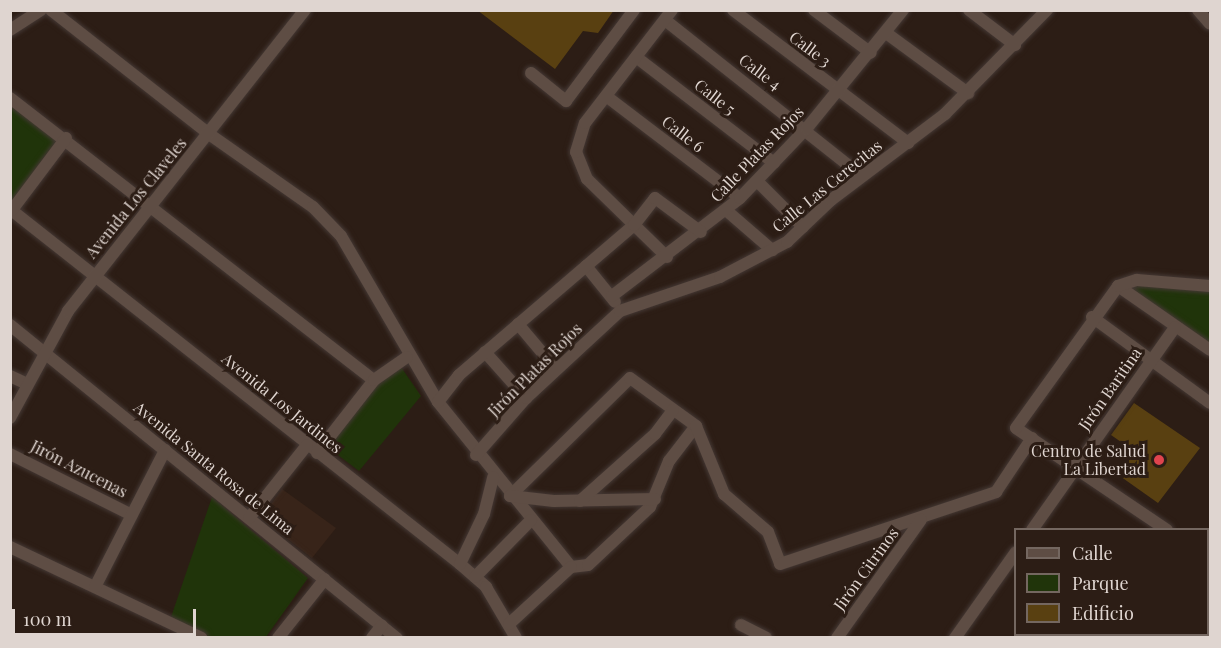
<!DOCTYPE html>
<html>
<head>
<meta charset="utf-8">
<style>
	body { margin:0 }
	#map { position:relative; width:1221px; height:648px; overflow:hidden; background:#2c1d15; font-family:"Playfair Display",serif }
	div>[style] { position:absolute }
	.built>* { inset:0; background:#382419 }
	.green>* { inset:0; background:#20340a }
	.building>* { inset:0; background:#594011 }
	.roads { filter:drop-shadow(0 0 2px #443834) drop-shadow(0 0 2px #443834) }
	.minor>* { height:12px; margin:-6px; padding:0 6px; transform-origin:6px; border-radius:6px; background:#5e4d44 }
	.dots>* { width:16px; height:16px; translate:-50% -50%; box-sizing:border-box; border:3px solid #2c1d15; border-radius:50% }
	span { translate:-50% -50%; white-space:nowrap; text-align:center; line-height:1.15; -webkit-text-stroke:6px #2c1d15; paint-order:stroke }
	.street-label { font-size:16px; color:#dfd5d0 }
	.poi-label { font-size:16px; color:#dfd5d0 }
	.right { translate:-100% -50%; text-align:right }
	.frame { position:absolute; inset:0; border:12px solid #dfd5d0; pointer-events:none }
	.legend { position:absolute; left:1014px; top:528px; width:195px; height:108px; box-sizing:border-box; background:#2c1d15; border:2px solid #746760; margin:0; padding:8px 10px; list-style:none; font-size:18px; color:#dfd5d0 }
	.legend li { display:flex; align-items:center; gap:12px; height:30px }
	.legend b { width:30px; border:2px solid #746760 }
	.scale { position:absolute; left:12px; top:609px; width:184px; height:27px; box-sizing:border-box; border:3px solid #dfd5d0; border-top:0; padding-left:8px; font-size:18px; line-height:21px; white-space:nowrap; color:#dfd5d0; -webkit-text-stroke:4px #2c1d15; paint-order:stroke }
</style>
</head>
<body>
<div id="map">
	<div class="built">
		<i style="clip-path:polygon(282px 489px,336px 528px,312px 558px,261px 518px)"></i>
	</div>
	<div class="green">
		<i style="clip-path:polygon(10px 101px,59px 139px,11px 202px,10px 202px)"></i>
		<i style="clip-path:polygon(1134px 284px,1210px 288px,1210px 346px,1129px 288px)"></i>
		<i style="clip-path:polygon(399px 364px,421px 396px,359px 471px,326px 446px,377px 381px)"></i>
		<i style="clip-path:polygon(212px 497px,308px 578px,266px 637px,206px 637px,170px 620px)"></i>
	</div>
	<div class="building">
		<i style="clip-path:polygon(477px 10px,614px 10px,598px 33px,583px 31px,555px 69px)"></i>
		<i style="clip-path:polygon(1134px 403px,1200px 448px,1158px 503px,1117px 474px,1134px 451px,1111px 435px)"></i>
	</div>
	<div class="roads">
		<div class="minor">
			<i style="left:51px;top:10px;width:201px;rotate:38.1deg"></i>
			<i style="left:209px;top:134px;width:127px;rotate:35.1deg"></i>
			<i style="left:313px;top:207px;width:40px;rotate:46deg"></i>
			<i style="left:341px;top:236px;width:192px;rotate:59.7deg"></i>
			<i style="left:438px;top:402px;width:212px;rotate:51.1deg"></i>
			<i style="left:571px;top:567px;width:17px;rotate:-7deg"></i>
			<i style="left:588px;top:565px;width:85px;rotate:-43.1deg"></i>
			<i style="left:650px;top:507px;width:50px;rotate:-67.6deg"></i>
			<i style="left:669px;top:461px;width:44px;rotate:-52.4deg"></i>
			<i style="left:733px;top:10px;width:220px;rotate:37.2deg"></i>
			<i style="left:814px;top:10px;width:71px;rotate:37deg"></i>
			<i style="left:969px;top:10px;width:58px;rotate:37.3deg"></i>
			<i style="left:1198px;top:10px;width:18px;rotate:49deg"></i>
			<i style="left:665px;top:20px;width:251px;rotate:38.4deg"></i>
			<i style="left:10px;top:30px;width:37px;rotate:-33deg"></i>
			<i style="left:886px;top:33px;width:102px;rotate:36.2deg"></i>
			<i style="left:636px;top:57px;width:174px;rotate:37.5deg"></i>
			<i style="left:531px;top:73px;width:45px;rotate:38.7deg"></i>
			<i style="left:566px;top:101px;width:114px;rotate:-53.2deg"></i>
			<i style="left:606px;top:96px;width:168px;rotate:37.3deg"></i>
			<i style="left:10px;top:98px;width:460px;rotate:37.8deg"></i>
			<i style="left:757px;top:181px;width:65px;rotate:45deg"></i>
			<i style="left:10px;top:209px;width:573px;rotate:38.27deg"></i>
			<i style="left:460px;top:564px;width:35px;rotate:41deg"></i>
			<i style="left:486px;top:587px;width:59px;rotate:59.5deg"></i>
			<i style="left:12px;top:210px;width:90px;rotate:-53.1deg"></i>
			<i style="left:727px;top:211px;width:60px;rotate:40.9deg"></i>
			<i style="left:667px;top:257px;width:112px;rotate:-135.7deg"></i>
			<i style="left:587px;top:179px;width:29px;rotate:-112deg"></i>
			<i style="left:576px;top:152px;width:30px;rotate:-73deg"></i>
			<i style="left:585px;top:123px;width:143px;rotate:-52.4deg"></i>
			<i style="left:586px;top:266px;width:46px;rotate:51.1deg"></i>
			<i style="left:1118px;top:286px;width:112px;rotate:34.8deg"></i>
			<i style="left:612px;top:296px;width:161px;rotate:-37.4deg"></i>
			<i style="left:740px;top:198px;width:97px;rotate:-46.3deg"></i>
			<i style="left:807px;top:128px;width:152px;rotate:-50.9deg"></i>
			<i style="left:1092px;top:317px;width:146px;rotate:36.1deg"></i>
			<i style="left:518px;top:324px;width:59px;rotate:49.8deg"></i>
			<i style="left:10px;top:325px;width:498px;rotate:39deg"></i>
			<i style="left:485px;top:352px;width:62px;rotate:48.3deg"></i>
			<i style="left:10px;top:376px;width:19px;rotate:25deg"></i>
			<i style="left:438px;top:402px;width:34px;rotate:-52deg"></i>
			<i style="left:459px;top:375px;width:230px;rotate:-40.6deg"></i>
			<i style="left:634px;top:225px;width:34px;rotate:-52deg"></i>
			<i style="left:655px;top:198px;width:57px;rotate:36.5deg"></i>
			<i style="left:10px;top:418px;width:122px;rotate:-61.5deg"></i>
			<i style="left:68px;top:311px;width:383px;rotate:-51.8deg"></i>
			<i style="left:317px;top:453px;width:93px;rotate:-52deg"></i>
			<i style="left:374px;top:380px;width:40px;rotate:-34.9deg"></i>
			<i style="left:10px;top:454px;width:136px;rotate:26.6deg"></i>
			<i style="left:476px;top:455px;width:76px;rotate:-48.7deg"></i>
			<i style="left:526px;top:398px;width:128px;rotate:-42.8deg"></i>
			<i style="left:620px;top:311px;width:106px;rotate:-18.8deg"></i>
			<i style="left:720px;top:277px;width:76px;rotate:-27.6deg"></i>
			<i style="left:787px;top:242px;width:61px;rotate:-43.7deg"></i>
			<i style="left:831px;top:200px;width:143px;rotate:-37deg"></i>
			<i style="left:945px;top:114px;width:146px;rotate:-45.6deg"></i>
			<i style="left:510px;top:496px;width:168px;rotate:-44.5deg"></i>
			<i style="left:630px;top:378px;width:82px;rotate:36deg"></i>
			<i style="left:696px;top:426px;width:74px;rotate:67.6deg"></i>
			<i style="left:724px;top:494px;width:58px;rotate:40.8deg"></i>
			<i style="left:768px;top:532px;width:34px;rotate:69deg"></i>
			<i style="left:780px;top:564px;width:228px;rotate:-18.4deg"></i>
			<i style="left:996px;top:492px;width:65px;rotate:-56.3deg"></i>
			<i style="left:510px;top:496px;width:44px;rotate:6.5deg"></i>
			<i style="left:554px;top:501px;width:101px;rotate:-1.1deg"></i>
			<i style="left:580px;top:501px;width:101px;rotate:-41.8deg"></i>
			<i style="left:655px;top:434px;width:30px;rotate:-53deg"></i>
			<i style="left:249px;top:518px;width:93px;rotate:-51.5deg"></i>
			<i style="left:1032px;top:530px;width:248px;rotate:-54.8deg"></i>
			<i style="left:1167px;top:530px;width:182px;rotate:-146deg"></i>
			<i style="left:1016px;top:428px;width:175px;rotate:-54.3deg"></i>
			<i style="left:1118px;top:286px;width:20px;rotate:-18deg"></i>
			<i style="left:1137px;top:280px;width:73px;rotate:4.7deg"></i>
			<i style="left:10px;top:547px;width:212px;rotate:25.4deg"></i>
			<i style="left:1208px;top:561px;width:3px;rotate:45deg"></i>
			<i style="left:460px;top:564px;width:55px;rotate:-64.4deg"></i>
			<i style="left:484px;top:514px;width:38px;rotate:-76deg"></i>
			<i style="left:475px;top:577px;width:80px;rotate:-45.5deg"></i>
			<i style="left:95px;top:587px;width:154px;rotate:-62.9deg"></i>
			<i style="left:509px;top:624px;width:84px;rotate:-42.6deg"></i>
			<i style="left:741px;top:625px;width:28px;rotate:27deg"></i>
			<i style="left:1145px;top:634px;width:6px;rotate:45deg"></i>
			<i style="left:278px;top:638px;width:75px;rotate:-51.5deg"></i>
			<i style="left:372px;top:638px;width:16px;rotate:-52deg"></i>
			<i style="left:837px;top:638px;width:145px;rotate:-54.6deg"></i>
			<i style="left:955px;top:638px;width:105px;rotate:-54.7deg"></i>
		</div>
	</div>
	<div class="dots">
		<i style="left:1159px;top:460px;background:#e0444e"></i>
	</div>
	<div class="street-label">
		<span style="left:810px;top:49px;rotate:37deg">Calle 3</span>
		<span style="left:760px;top:72px;rotate:37deg">Calle 4</span>
		<span style="left:715px;top:97px;rotate:38deg">Calle 5</span>
		<span style="left:683px;top:134px;rotate:38deg">Calle 6</span>
		<span style="left:757px;top:154px;rotate:-46deg">Calle Platas Rojos</span>
		<span style="left:827px;top:186px;rotate:-39deg">Calle Las Cerecitas</span>
		<span style="left:136px;top:198px;rotate:-51deg">Avenida Los Claveles</span>
		<span style="left:535px;top:370px;rotate:-45deg">Jirón Platas Rojos</span>
		<span style="left:1110px;top:389px;rotate:-55deg">Jirón Baritina</span>
		<span style="left:282px;top:403px;rotate:39deg">Avenida Los Jardines</span>
		<span style="left:214px;top:468px;rotate:39deg">Avenida Santa Rosa de Lima</span>
		<span style="left:79px;top:469px;rotate:27deg">Jirón Azucenas</span>
		<span style="left:866px;top:569px;rotate:-54deg">Jirón Citrinos</span>
	</div>
	<div class="poi-label">
		<span class="right" style="left:1146px;top:460px">Centro de Salud<br>La Libertad</span>
	</div>
	<div class="frame"></div>
	<ul class="legend">
	<li><b style="height:8px;background:#5e4d44"></b>Calle</li>
	<li><b style="height:16px;background:#20340a"></b>Parque</li>
	<li><b style="height:16px;background:#594011"></b>Edificio</li>
	</ul>
	<div class="scale">100 m</div>
</div>
</body>
</html>
